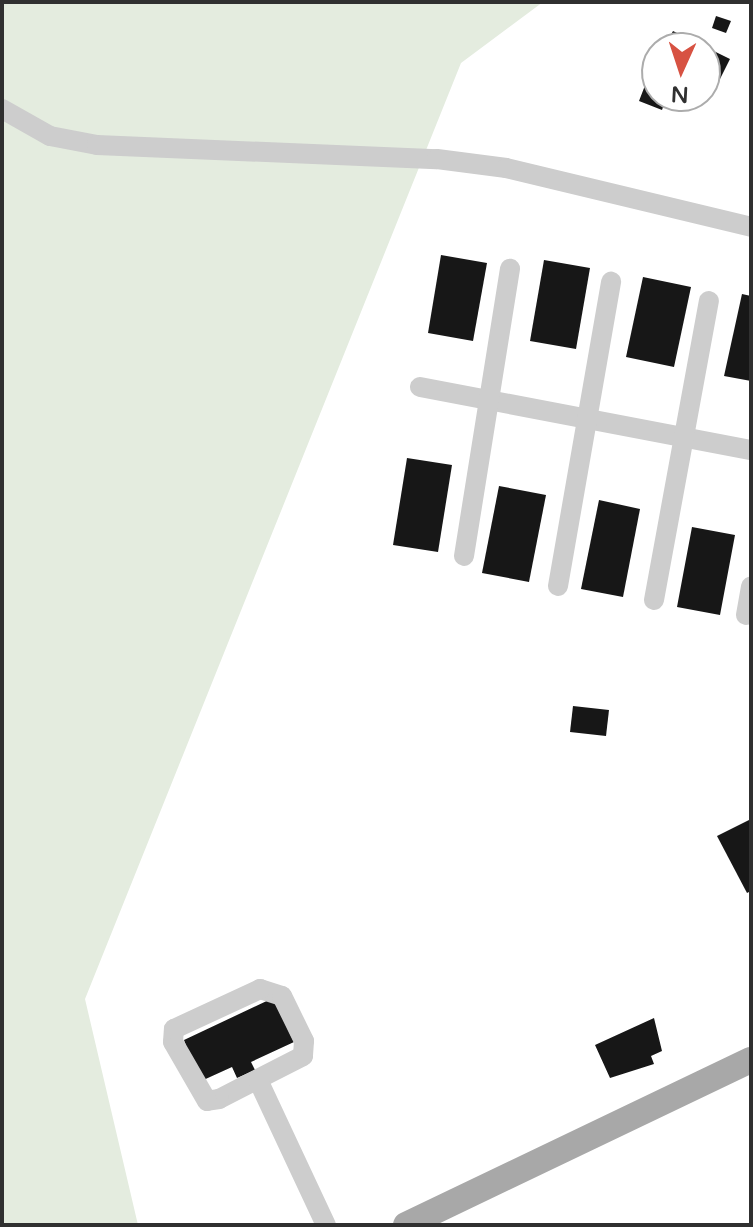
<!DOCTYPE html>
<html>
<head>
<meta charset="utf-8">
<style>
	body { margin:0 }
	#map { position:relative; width:753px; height:1227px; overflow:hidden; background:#fff; font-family:"Varela Round",sans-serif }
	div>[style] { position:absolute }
	.green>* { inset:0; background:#e4ecdf }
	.building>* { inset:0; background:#171717 }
	.minor>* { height:20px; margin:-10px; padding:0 10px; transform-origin:10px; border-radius:10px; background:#cdcdcd }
	.major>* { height:26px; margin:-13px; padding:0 13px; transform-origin:13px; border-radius:13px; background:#a8a8a8 }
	span { translate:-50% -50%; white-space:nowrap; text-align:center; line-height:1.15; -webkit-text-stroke:8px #fff; paint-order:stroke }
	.frame { position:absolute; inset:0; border:4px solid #303030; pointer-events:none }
	.north { position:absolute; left:641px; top:32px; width:80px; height:80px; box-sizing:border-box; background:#fff; border:2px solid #acacac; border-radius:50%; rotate:183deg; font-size:22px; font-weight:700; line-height:32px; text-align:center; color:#303030 }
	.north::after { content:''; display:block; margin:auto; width:28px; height:36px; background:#d75242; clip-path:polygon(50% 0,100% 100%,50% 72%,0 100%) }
</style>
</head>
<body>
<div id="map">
	<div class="green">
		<i style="clip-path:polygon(2px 2px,543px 2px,461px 63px,85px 999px,138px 1225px,2px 1225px)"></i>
	</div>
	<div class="building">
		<i style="clip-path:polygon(716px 16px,731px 21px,726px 33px,712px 28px)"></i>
		<i style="clip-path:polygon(673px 31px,730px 59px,716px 87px,705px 82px,705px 48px,664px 48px)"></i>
		<i style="clip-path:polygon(649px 75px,657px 78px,657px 96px,667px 96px,662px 110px,639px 101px)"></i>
		<i style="clip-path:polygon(441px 255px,487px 263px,473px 341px,428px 333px)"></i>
		<i style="clip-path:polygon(544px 260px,590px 268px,576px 349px,530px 341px)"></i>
		<i style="clip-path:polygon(643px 277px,691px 287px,674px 367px,626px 357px)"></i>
		<i style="clip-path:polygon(742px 294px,751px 296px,751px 381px,724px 376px)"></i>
		<i style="clip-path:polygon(407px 458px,452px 465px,438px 552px,393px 545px)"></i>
		<i style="clip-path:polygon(499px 486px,546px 495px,529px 582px,482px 573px)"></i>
		<i style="clip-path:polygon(599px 500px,640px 509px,623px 597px,581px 589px)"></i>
		<i style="clip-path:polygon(692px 527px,735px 535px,720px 615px,677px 607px)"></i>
		<i style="clip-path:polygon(573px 706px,609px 710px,606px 736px,570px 732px)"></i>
		<i style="clip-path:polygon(751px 819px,751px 891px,747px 893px,717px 836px)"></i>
		<i style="clip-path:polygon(273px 998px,294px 1042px,251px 1062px,255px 1070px,237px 1078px,232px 1067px,199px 1082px,184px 1040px)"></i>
		<i style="clip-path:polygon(654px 1018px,662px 1051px,651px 1056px,654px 1064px,610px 1078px,595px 1045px)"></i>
	</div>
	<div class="minor">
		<i style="left:2px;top:109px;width:55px;rotate:29.4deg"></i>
		<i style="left:50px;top:136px;width:48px;rotate:10.8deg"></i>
		<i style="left:97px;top:145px;width:340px;rotate:2.4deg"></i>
		<i style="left:437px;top:159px;width:70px;rotate:7.4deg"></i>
		<i style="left:506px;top:168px;width:252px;rotate:13.5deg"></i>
		<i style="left:420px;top:387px;width:337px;rotate:10.8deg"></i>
		<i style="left:464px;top:556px;width:291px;rotate:-80.9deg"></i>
		<i style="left:558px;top:586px;width:309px;rotate:-80.1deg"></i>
		<i style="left:654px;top:600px;width:304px;rotate:-79.6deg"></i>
		<i style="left:746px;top:615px;width:29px;rotate:-80deg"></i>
		<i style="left:260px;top:989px;width:23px;rotate:18deg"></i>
		<i style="left:282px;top:996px;width:50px;rotate:63.9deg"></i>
		<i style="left:304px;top:1041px;width:15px;rotate:94deg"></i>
		<i style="left:303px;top:1056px;width:94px;rotate:152.9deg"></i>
		<i style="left:219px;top:1099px;width:12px;rotate:171deg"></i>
		<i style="left:207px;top:1101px;width:68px;rotate:-120deg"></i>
		<i style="left:173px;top:1042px;width:13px;rotate:-86deg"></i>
		<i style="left:174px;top:1029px;width:95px;rotate:-24.9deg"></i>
		<i style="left:258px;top:1080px;width:160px;rotate:64.9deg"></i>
	</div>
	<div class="major">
		<i style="left:406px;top:1225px;width:382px;rotate:-25.6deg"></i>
	</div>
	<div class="frame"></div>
	<div class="north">N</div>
</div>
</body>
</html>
